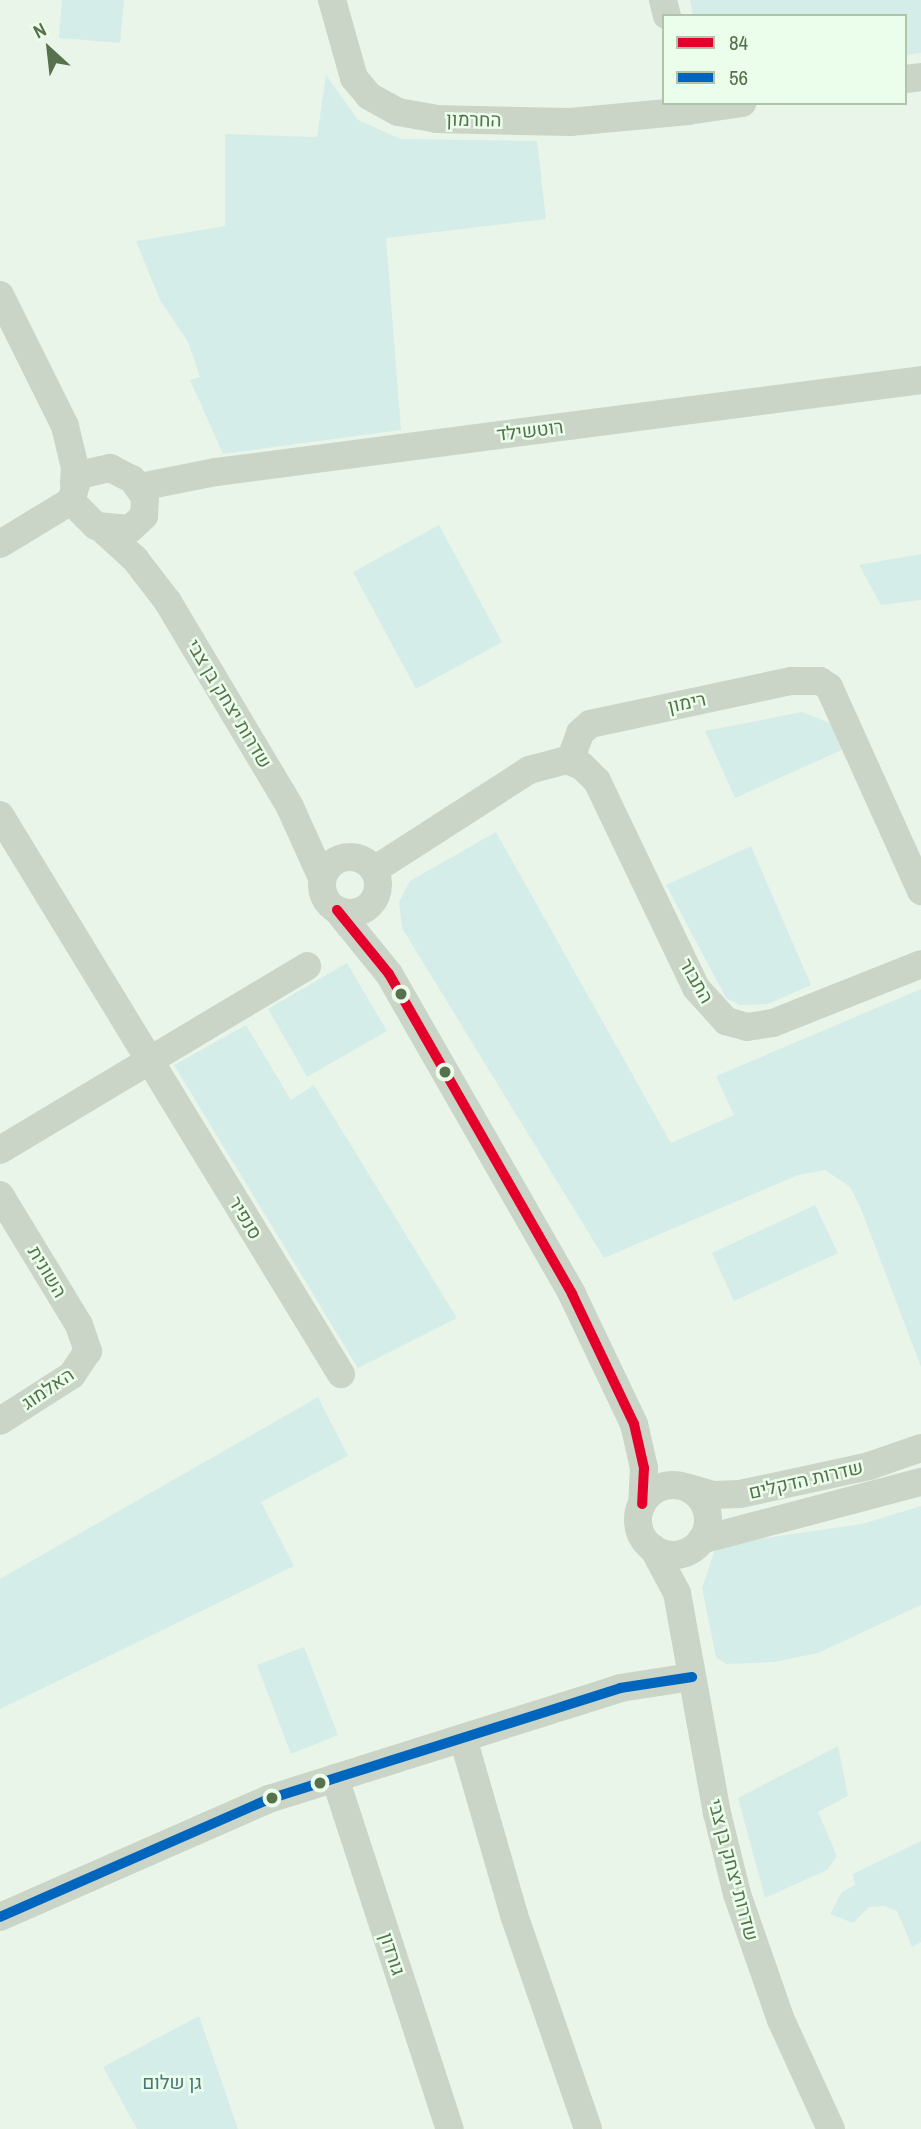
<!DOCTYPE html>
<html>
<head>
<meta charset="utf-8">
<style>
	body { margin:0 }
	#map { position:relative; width:921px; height:2129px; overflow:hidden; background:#eaf5ea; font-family:"Archivo Narrow",Heebo,sans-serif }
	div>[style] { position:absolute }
	.green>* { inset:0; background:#d5ede8 }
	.minor>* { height:28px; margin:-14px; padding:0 14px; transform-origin:14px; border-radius:14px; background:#cad4c7 }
	.minor>.ring { margin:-14px; padding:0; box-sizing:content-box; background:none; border:28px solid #cad4c7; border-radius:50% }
	.bus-1>* { height:10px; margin:-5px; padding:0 5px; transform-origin:5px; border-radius:5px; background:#e4002b }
	.bus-2>* { height:10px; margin:-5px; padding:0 5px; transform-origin:5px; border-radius:5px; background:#0065bd }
	.dots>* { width:19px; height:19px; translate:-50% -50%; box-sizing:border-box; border:4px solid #ebfdeb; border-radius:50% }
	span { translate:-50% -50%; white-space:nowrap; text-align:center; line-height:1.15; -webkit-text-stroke:5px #ebfdeb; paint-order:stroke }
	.street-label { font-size:19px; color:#56714c }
	.park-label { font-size:19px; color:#48777b }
	.legend { position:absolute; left:662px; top:14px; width:245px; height:91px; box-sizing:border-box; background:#ebfdeb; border:2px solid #afc5ab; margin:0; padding:9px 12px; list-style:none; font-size:21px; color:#56714c }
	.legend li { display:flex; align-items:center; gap:14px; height:35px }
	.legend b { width:35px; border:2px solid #afc5ab }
	.north { position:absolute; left:14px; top:14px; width:70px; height:70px; -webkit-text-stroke:5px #ebfdeb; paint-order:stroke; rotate:333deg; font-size:19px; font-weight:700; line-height:28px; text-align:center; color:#56714c }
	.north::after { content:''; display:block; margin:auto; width:24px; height:32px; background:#56714c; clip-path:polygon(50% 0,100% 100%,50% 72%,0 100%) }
</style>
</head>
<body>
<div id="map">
	<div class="green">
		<i style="clip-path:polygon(62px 0,124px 0,120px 43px,59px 38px)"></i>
		<i style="clip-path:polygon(690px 0,921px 0,921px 53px,905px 55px,905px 16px,693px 16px)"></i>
		<i style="clip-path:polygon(326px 75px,358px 120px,401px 139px,537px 141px,546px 219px,386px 238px,401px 430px,223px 454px,190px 380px,200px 377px,188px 342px,160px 300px,136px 241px,225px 226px,225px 134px,317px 137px)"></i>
		<i style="clip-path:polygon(439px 525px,502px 642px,416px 689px,353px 572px)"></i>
		<i style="clip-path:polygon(921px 554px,921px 600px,881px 605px,859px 565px)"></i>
		<i style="clip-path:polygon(802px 712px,830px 723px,844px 749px,735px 798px,705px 731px)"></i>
		<i style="clip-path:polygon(496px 832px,671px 1143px,734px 1115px,716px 1076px,921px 989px,921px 1367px,861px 1209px,850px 1187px,825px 1170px,798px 1175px,604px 1258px,402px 928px,399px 902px,410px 881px)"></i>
		<i style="clip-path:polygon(751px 846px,811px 985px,768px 1004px,740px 1005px,726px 998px,666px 885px)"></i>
		<i style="clip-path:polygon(347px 963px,387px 1031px,307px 1077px,268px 1009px)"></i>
		<i style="clip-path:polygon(246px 1025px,291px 1100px,314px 1085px,457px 1318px,358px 1368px,174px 1065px)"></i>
		<i style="clip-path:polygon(815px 1205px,838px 1253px,734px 1301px,712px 1253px)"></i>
		<i style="clip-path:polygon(318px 1397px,348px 1456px,261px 1502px,294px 1566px,0 1709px,0 1579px)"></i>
		<i style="clip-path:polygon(921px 1506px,921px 1605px,818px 1653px,774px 1662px,726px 1664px,716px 1657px,702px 1588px,714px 1552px,724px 1544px,862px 1524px)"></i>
		<i style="clip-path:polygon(304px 1647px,338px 1735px,291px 1754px,257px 1665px)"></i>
		<i style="clip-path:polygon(838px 1746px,848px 1796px,818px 1812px,837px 1856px,827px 1870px,765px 1898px,738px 1798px)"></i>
		<i style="clip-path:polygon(921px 1841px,921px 1942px,912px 1947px,897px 1911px,884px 1906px,869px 1907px,853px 1923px,830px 1914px,842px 1892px,855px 1885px,853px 1874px)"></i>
		<i style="clip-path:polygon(199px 2016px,238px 2129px,137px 2129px,103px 2067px)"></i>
	</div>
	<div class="minor">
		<i style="left:332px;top:0;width:81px;rotate:74.2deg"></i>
		<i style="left:354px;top:78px;width:23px;rotate:50deg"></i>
		<i style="left:369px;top:96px;width:33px;rotate:29deg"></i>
		<i style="left:398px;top:112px;width:39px;rotate:10deg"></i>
		<i style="left:436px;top:119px;width:134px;rotate:1.3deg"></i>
		<i style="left:570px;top:122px;width:119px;rotate:-5.3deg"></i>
		<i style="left:663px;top:0;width:16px;rotate:76deg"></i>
		<i style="left:905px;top:79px;width:16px;rotate:-7deg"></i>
		<i style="left:686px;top:103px;width:8px;rotate:76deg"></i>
		<i style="left:688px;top:111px;width:55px;rotate:-8.4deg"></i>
		<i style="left:0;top:295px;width:146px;rotate:63.6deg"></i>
		<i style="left:65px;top:426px;width:43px;rotate:76.6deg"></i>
		<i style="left:75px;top:468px;width:15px;rotate:94deg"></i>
		<i style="left:110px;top:468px;width:25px;rotate:27deg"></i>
		<i style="left:132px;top:479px;width:22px;rotate:54deg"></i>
		<i style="left:145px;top:497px;width:19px;rotate:93deg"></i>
		<i style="left:144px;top:516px;width:19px;rotate:137deg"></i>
		<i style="left:130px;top:529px;width:34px;rotate:-175deg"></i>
		<i style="left:96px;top:526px;width:35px;rotate:-135deg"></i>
		<i style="left:71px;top:501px;width:27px;rotate:-73deg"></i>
		<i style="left:79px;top:475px;width:32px;rotate:-13deg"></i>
		<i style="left:140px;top:487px;width:77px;rotate:-11.2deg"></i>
		<i style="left:216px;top:472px;width:711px;rotate:-7.43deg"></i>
		<i style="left:102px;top:529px;width:45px;rotate:42.3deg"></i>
		<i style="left:135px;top:559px;width:54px;rotate:52.5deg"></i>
		<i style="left:168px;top:602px;width:239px;rotate:59.2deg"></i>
		<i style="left:290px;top:807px;width:78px;rotate:65.7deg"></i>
		<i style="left:0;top:544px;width:83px;rotate:-31.2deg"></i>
		<i style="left:570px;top:761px;width:30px;rotate:-70deg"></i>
		<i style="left:580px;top:733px;width:13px;rotate:-42deg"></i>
		<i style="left:590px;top:724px;width:206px;rotate:-12.1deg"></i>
		<i style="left:791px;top:681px;width:29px"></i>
		<i style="left:820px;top:681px;width:11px;rotate:34deg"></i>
		<i style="left:829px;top:687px;width:224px;rotate:65.7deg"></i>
		<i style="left:0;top:815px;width:655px;rotate:58.62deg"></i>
		<i class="ring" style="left:322px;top:857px;width:28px;height:28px"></i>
		<i style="left:374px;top:870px;width:184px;rotate:-32.8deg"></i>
		<i style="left:529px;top:770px;width:38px;rotate:-15deg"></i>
		<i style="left:566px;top:760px;width:17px;rotate:21deg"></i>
		<i style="left:582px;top:766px;width:21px;rotate:45deg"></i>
		<i style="left:597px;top:781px;width:229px;rotate:64.4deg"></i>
		<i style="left:696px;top:988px;width:45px;rotate:47.7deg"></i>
		<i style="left:726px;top:1021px;width:22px;rotate:16deg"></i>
		<i style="left:747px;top:1027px;width:26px;rotate:-9deg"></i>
		<i style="left:773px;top:1023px;width:159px;rotate:-21.7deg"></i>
		<i style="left:337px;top:910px;width:82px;rotate:50.9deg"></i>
		<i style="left:389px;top:974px;width:369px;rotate:60.2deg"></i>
		<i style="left:572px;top:1294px;width:144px;rotate:64.5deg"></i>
		<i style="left:634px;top:1424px;width:45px;rotate:77.2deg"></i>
		<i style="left:644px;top:1468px;width:36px;rotate:93deg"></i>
		<i style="left:0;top:1150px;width:358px;rotate:-30.9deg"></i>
		<i style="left:0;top:1195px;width:152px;rotate:58.7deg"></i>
		<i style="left:79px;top:1325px;width:28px;rotate:71deg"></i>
		<i style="left:88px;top:1351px;width:29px;rotate:124deg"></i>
		<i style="left:72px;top:1375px;width:85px;rotate:147.4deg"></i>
		<i class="ring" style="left:638px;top:1485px;width:42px;height:42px"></i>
		<i style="left:689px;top:1488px;width:25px;rotate:16deg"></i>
		<i style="left:713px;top:1495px;width:27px;rotate:-2deg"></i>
		<i style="left:740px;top:1494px;width:132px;rotate:-12.2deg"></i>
		<i style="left:869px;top:1466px;width:55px;rotate:-19.1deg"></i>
		<i style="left:701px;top:1540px;width:228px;rotate:-14.8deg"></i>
		<i style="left:653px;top:1548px;width:51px;rotate:61.9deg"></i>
		<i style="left:677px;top:1593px;width:224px;rotate:79.7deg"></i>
		<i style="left:717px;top:1813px;width:83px;rotate:76.1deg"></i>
		<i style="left:737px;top:1894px;width:133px;rotate:70.8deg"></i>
		<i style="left:781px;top:2020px;width:120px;rotate:65.4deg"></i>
		<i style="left:463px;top:1738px;width:184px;rotate:73.9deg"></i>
		<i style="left:514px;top:1915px;width:226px;rotate:70.9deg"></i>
		<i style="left:335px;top:1778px;width:369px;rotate:71.9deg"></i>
		<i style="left:0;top:1917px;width:294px;rotate:-23.7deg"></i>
		<i style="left:269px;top:1799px;width:368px;rotate:-17.5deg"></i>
		<i style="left:620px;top:1688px;width:73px;rotate:-8.7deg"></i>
	</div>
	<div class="bus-1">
		<i style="left:337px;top:910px;width:82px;rotate:50.9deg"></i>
		<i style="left:389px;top:974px;width:369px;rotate:60.2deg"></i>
		<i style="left:572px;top:1294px;width:144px;rotate:64.5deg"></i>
		<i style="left:634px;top:1424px;width:45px;rotate:77.2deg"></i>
		<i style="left:644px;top:1468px;width:36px;rotate:93deg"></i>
	</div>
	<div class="bus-2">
		<i style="left:0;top:1917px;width:294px;rotate:-23.7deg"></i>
		<i style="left:269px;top:1799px;width:368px;rotate:-17.5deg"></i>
		<i style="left:620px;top:1688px;width:73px;rotate:-8.7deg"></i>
	</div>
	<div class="dots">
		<i style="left:401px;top:994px;background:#56714c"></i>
		<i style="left:445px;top:1072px;background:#56714c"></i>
		<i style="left:320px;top:1783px;background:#56714c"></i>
		<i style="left:272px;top:1798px;background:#56714c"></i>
	</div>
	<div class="street-label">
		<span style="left:474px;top:120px;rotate:1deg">החרמון</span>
		<span style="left:530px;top:431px;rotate:-7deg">רוטשילד</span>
		<span style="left:687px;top:703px;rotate:-12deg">רימון</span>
		<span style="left:229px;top:704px;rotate:59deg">שדרות יצחק בן צבי</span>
		<span style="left:696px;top:981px;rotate:60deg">התבור</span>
		<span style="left:245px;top:1218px;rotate:59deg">סנפיר</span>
		<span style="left:47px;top:1272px;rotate:59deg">השונית</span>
		<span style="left:48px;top:1389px;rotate:-34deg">האלמוג</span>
		<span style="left:806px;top:1480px;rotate:-13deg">שדרות הדקלים</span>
		<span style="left:733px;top:1870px;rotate:75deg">שדרות יצחק בן צבי</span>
		<span style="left:392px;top:1954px;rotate:72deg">גורדון</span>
	</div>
	<div class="park-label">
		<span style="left:172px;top:2083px">גן שלום</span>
	</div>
	<ul class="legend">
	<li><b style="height:9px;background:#e4002b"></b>84</li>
	<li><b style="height:9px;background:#0065bd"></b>56</li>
	</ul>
	<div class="north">N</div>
</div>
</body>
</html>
